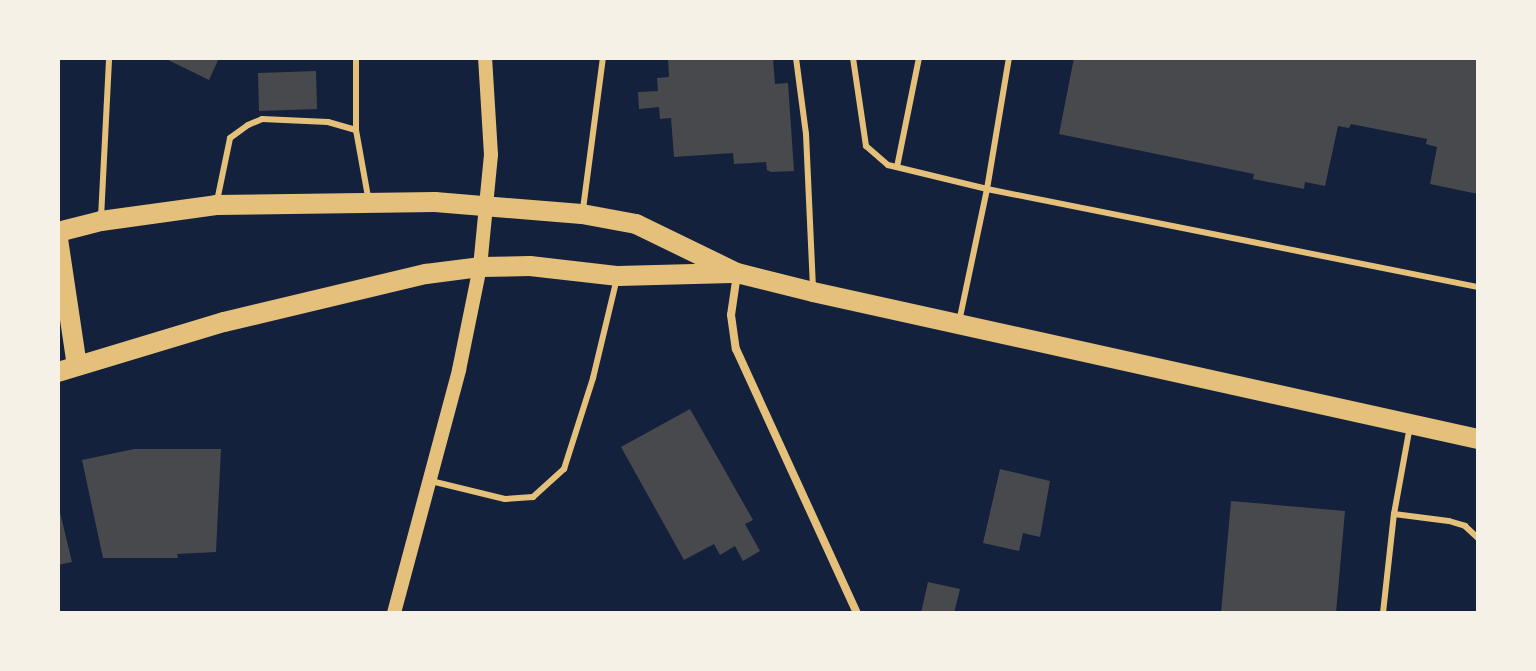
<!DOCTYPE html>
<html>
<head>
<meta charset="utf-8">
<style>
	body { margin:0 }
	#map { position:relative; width:1536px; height:671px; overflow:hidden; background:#14213d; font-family:"Open Sans",sans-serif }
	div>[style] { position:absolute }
	.building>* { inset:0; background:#48494c }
	.service>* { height:6px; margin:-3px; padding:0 3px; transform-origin:3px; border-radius:3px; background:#e5c07b }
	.minor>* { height:8px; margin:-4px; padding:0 4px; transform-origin:4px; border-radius:4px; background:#e5c07b }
	.tertiary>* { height:14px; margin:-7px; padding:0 7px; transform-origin:7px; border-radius:7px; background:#e5c07b }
	.primary>* { height:20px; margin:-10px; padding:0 10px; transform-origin:10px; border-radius:10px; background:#e5c07b }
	span { translate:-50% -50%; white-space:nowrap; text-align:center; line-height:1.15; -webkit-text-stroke:7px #f6f1e7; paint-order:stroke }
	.frame { position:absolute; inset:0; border:60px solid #f6f1e7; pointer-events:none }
</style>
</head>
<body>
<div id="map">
	<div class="building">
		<i style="clip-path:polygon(164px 58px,219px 58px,209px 80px)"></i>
		<i style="clip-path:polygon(668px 58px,773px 58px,775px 84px,788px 83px,794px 171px,771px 172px,767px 170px,766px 162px,734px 164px,733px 153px,674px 157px,671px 118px,660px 119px,659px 107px,639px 109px,638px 92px,658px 91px,657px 78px,669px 77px)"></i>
		<i style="clip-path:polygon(1074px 58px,1478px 58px,1478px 194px,1430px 184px,1437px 147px,1426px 144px,1427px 139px,1351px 124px,1349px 128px,1338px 126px,1325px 186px,1305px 182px,1304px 189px,1253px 179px,1254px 174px,1059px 134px)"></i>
		<i style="clip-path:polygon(316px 71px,317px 109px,259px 111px,258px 73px)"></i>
		<i style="clip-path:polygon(690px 409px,753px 520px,745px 524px,760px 551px,743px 561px,735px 546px,720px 555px,714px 544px,684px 560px,621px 447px)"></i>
		<i style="clip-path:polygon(134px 449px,221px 449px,216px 552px,177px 554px,178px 558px,103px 558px,82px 460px)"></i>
		<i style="clip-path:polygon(1000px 469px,1050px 481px,1040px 537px,1023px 533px,1019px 551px,983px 543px)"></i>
		<i style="clip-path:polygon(1231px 501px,1345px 511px,1336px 613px,1221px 613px)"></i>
		<i style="clip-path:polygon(58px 504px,72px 562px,58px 565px)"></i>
		<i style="clip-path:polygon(928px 582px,960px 589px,954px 613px,921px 613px)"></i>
	</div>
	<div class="service">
		<i style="left:356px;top:58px;width:72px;rotate:90deg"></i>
		<i style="left:356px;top:130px;width:68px;rotate:79.8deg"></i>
		<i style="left:796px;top:58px;width:77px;rotate:82.5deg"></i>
		<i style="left:806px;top:134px;width:155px;rotate:87.4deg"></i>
		<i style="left:853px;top:58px;width:89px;rotate:81.6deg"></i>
		<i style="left:866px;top:146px;width:29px;rotate:41deg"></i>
		<i style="left:888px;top:165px;width:102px;rotate:13.6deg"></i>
		<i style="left:987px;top:189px;width:501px;rotate:11.29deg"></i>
		<i style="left:897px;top:167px;width:111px;rotate:-78.6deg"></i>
		<i style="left:217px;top:201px;width:64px;rotate:-78.3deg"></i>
		<i style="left:230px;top:138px;width:22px;rotate:-36deg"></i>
		<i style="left:248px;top:125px;width:15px;rotate:-23deg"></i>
		<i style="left:262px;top:119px;width:66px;rotate:2.6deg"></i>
		<i style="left:328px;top:122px;width:29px;rotate:16deg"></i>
		<i style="left:583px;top:209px;width:152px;rotate:-82.5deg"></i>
		<i style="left:101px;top:218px;width:160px;rotate:-87.1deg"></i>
		<i style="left:959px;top:322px;width:136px;rotate:-78.1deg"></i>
		<i style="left:987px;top:189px;width:133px;rotate:-80.5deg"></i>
		<i style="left:431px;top:481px;width:76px;rotate:13.7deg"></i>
		<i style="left:505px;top:499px;width:28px;rotate:-4deg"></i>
		<i style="left:533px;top:497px;width:42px;rotate:-42.1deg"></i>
		<i style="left:564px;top:469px;width:96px;rotate:-72.3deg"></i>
		<i style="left:593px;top:378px;width:103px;rotate:-76.5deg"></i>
		<i style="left:1394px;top:514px;width:55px;rotate:7.3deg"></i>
		<i style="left:1449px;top:521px;width:17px;rotate:17deg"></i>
		<i style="left:1465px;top:526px;width:18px;rotate:43deg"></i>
		<i style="left:1383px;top:613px;width:100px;rotate:-83.7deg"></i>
		<i style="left:1394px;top:514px;width:89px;rotate:-79.7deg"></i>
	</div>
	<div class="minor">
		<i style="left:737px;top:274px;width:41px;rotate:98.3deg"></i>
		<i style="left:731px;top:315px;width:34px;rotate:82deg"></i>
		<i style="left:736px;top:349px;width:290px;rotate:65.4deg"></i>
	</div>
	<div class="tertiary">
		<i style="left:394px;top:613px;width:252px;rotate:-75deg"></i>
		<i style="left:459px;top:370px;width:105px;rotate:-78.5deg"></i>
		<i style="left:480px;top:267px;width:113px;rotate:-84.4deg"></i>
		<i style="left:491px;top:155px;width:97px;rotate:-93.5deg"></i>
	</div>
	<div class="primary">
		<i style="left:58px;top:232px;width:44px;rotate:-14.3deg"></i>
		<i style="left:101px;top:221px;width:116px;rotate:-7.9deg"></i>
		<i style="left:216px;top:205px;width:219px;rotate:-0.8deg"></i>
		<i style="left:435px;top:202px;width:147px;rotate:4.7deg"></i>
		<i style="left:582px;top:214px;width:55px;rotate:10.5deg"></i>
		<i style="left:636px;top:224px;width:112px;rotate:25.9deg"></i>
		<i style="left:737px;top:273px;width:78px;rotate:14deg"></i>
		<i style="left:813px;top:292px;width:681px;rotate:12.46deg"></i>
		<i style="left:58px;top:239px;width:128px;rotate:81.5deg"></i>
		<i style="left:58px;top:372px;width:173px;rotate:-16.8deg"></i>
		<i style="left:224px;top:322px;width:208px;rotate:-13.4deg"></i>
		<i style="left:426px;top:274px;width:54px;rotate:-7.4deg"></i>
		<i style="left:480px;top:267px;width:50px;rotate:-1.1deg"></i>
		<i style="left:530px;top:266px;width:89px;rotate:6.5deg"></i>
		<i style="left:618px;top:276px;width:114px;rotate:-1.5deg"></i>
	</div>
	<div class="frame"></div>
</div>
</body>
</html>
